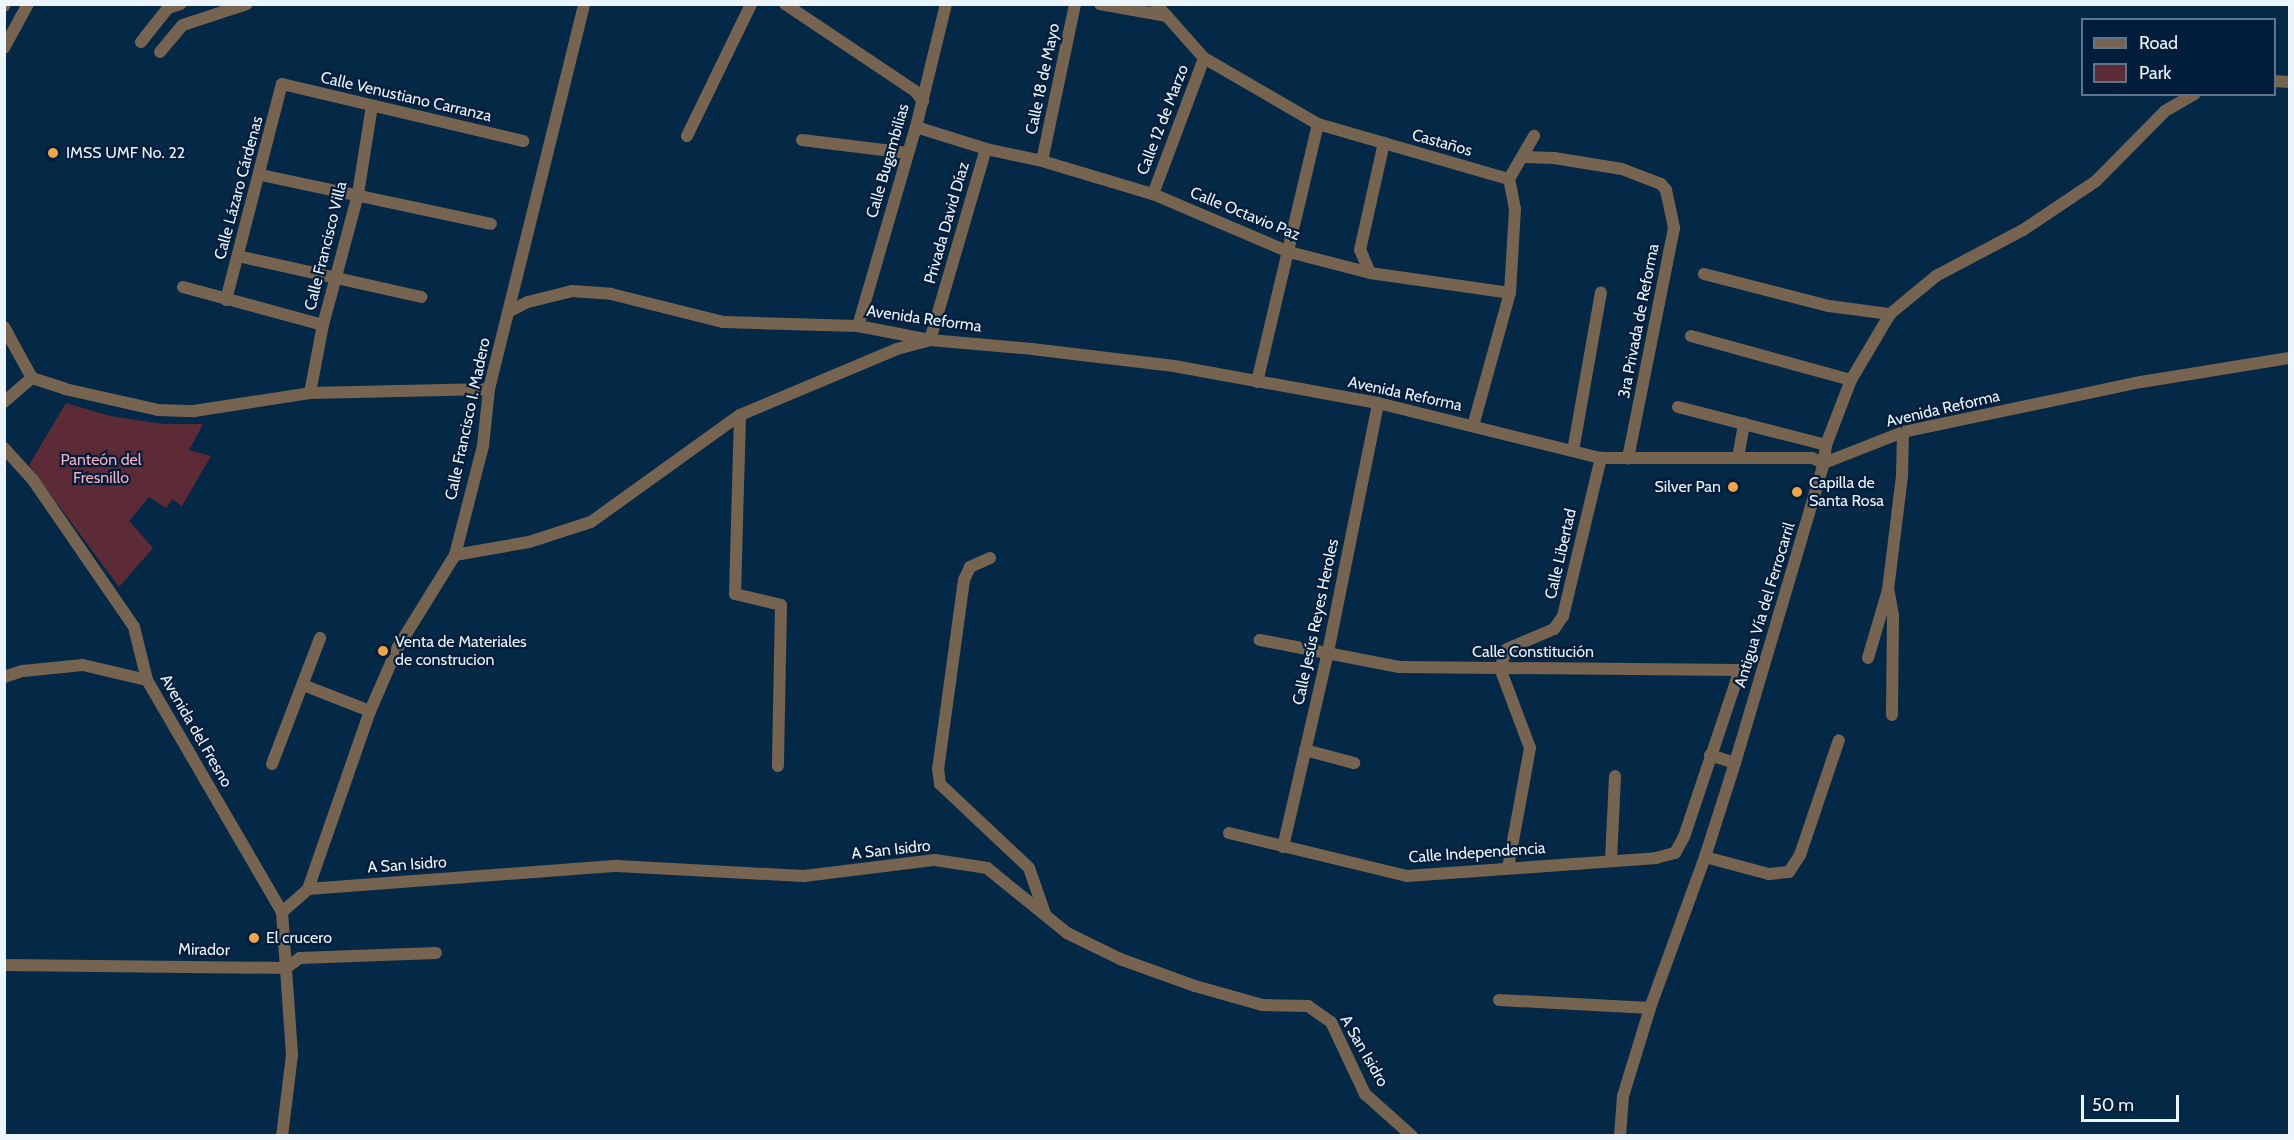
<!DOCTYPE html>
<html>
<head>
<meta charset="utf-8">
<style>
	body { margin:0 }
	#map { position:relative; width:2294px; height:1140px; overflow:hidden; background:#042946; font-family:Cabin,sans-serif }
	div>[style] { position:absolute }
	.green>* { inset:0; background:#5d2b36 }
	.street>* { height:12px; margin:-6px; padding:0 6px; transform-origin:6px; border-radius:6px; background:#776450 }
	.dots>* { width:16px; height:16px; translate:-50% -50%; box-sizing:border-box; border:3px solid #001e3b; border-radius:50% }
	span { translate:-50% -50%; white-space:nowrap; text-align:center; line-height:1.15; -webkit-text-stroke:4.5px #001e3b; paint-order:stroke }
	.street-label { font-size:16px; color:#ecf4fc }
	.poi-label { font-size:16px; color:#ecf4fc }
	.left { translate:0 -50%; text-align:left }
	.right { translate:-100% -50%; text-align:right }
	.park-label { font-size:16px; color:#f9abb9 }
	.frame { position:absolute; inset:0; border:6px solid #ecf4fc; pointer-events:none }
	.legend { position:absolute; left:2081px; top:18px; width:195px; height:78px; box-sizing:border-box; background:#001e3b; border:2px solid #5e7488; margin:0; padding:8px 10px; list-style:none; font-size:18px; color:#ecf4fc }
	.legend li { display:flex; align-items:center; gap:12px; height:30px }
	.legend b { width:30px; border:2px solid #5e7488 }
	.scale { position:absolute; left:2081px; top:1095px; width:98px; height:27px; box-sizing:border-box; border:3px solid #ecf4fc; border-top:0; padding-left:8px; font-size:18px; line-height:21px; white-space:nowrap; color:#ecf4fc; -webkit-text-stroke:4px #001e3b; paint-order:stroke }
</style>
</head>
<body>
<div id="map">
	<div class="green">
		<i style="clip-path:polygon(66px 403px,110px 416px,163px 424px,203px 424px,189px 450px,211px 456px,182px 506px,172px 499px,166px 508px,149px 497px,129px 521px,153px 548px,119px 587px,29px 465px)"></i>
	</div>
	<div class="street">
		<i style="left:785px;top:4px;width:156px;rotate:33.8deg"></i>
		<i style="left:915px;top:91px;width:13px;rotate:51deg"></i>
		<i style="left:1100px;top:4px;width:68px;rotate:10.2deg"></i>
		<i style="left:1156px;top:4px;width:72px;rotate:48.4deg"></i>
		<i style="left:1204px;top:58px;width:132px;rotate:30.1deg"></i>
		<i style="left:1318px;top:124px;width:199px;rotate:16.1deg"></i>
		<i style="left:4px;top:6px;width:2px;rotate:-63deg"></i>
		<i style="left:141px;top:42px;width:43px;rotate:-51.5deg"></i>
		<i style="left:168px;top:8px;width:13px;rotate:-18deg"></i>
		<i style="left:4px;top:48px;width:50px;rotate:-61.4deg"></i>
		<i style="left:160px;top:52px;width:35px;rotate:-50deg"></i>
		<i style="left:183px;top:25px;width:67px;rotate:-18.2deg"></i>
		<i style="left:2274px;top:81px;width:16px;rotate:4deg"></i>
		<i style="left:916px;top:127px;width:73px;rotate:17.4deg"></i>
		<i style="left:986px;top:149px;width:57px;rotate:12.1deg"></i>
		<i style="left:1042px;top:161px;width:116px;rotate:16.6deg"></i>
		<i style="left:1153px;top:194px;width:148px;rotate:23.1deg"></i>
		<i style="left:1289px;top:252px;width:84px;rotate:14.5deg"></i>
		<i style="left:1370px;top:273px;width:141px;rotate:8.1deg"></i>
		<i style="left:687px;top:136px;width:147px;rotate:-64.1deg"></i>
		<i style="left:802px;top:140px;width:107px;rotate:7deg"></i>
		<i style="left:1523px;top:157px;width:31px;rotate:2deg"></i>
		<i style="left:1554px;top:158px;width:69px;rotate:9.2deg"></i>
		<i style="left:1622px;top:169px;width:42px;rotate:21deg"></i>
		<i style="left:1661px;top:184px;width:8px;rotate:50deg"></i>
		<i style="left:1666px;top:190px;width:39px;rotate:78deg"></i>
		<i style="left:1674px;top:228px;width:235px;rotate:101.3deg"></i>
		<i style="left:1042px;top:161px;width:160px;rotate:-78.1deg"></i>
		<i style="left:261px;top:175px;width:235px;rotate:12deg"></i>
		<i style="left:1509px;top:179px;width:50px;rotate:-59.8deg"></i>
		<i style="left:1153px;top:194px;width:145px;rotate:-69.4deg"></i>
		<i style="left:238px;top:256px;width:188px;rotate:12.6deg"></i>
		<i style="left:1370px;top:273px;width:25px;rotate:-113deg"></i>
		<i style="left:1360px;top:250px;width:110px;rotate:-77.4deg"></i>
		<i style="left:1704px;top:274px;width:129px;rotate:14.4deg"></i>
		<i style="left:1829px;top:306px;width:62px;rotate:7.5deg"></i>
		<i style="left:183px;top:287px;width:145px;rotate:15.2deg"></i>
		<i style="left:226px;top:300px;width:223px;rotate:-75.5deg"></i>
		<i style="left:282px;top:84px;width:248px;rotate:13.3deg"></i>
		<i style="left:508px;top:312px;width:22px;rotate:-27deg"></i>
		<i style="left:528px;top:302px;width:45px;rotate:-14deg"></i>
		<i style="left:572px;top:291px;width:39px;rotate:4deg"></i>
		<i style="left:611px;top:294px;width:115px;rotate:14deg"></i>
		<i style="left:723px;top:322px;width:135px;rotate:1.7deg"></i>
		<i style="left:858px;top:326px;width:73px;rotate:11deg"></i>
		<i style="left:930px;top:340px;width:102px;rotate:5deg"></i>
		<i style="left:1032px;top:349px;width:143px;rotate:6.8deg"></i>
		<i style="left:1174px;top:366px;width:207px;rotate:10.3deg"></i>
		<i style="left:1378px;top:403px;width:230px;rotate:13.9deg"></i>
		<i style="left:1601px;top:458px;width:211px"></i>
		<i style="left:1812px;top:458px;width:13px;rotate:23deg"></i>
		<i style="left:1824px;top:463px;width:85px;rotate:-21.4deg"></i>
		<i style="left:1903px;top:432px;width:243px;rotate:-11.9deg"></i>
		<i style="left:2141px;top:382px;width:151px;rotate:-9.2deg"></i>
		<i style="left:858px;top:326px;width:207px;rotate:-73.8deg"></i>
		<i style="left:916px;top:127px;width:127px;rotate:-76.3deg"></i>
		<i style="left:4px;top:327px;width:58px;rotate:61.2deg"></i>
		<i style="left:32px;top:378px;width:35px;rotate:18deg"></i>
		<i style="left:65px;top:389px;width:95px;rotate:12.7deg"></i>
		<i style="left:158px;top:410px;width:36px;rotate:2deg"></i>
		<i style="left:194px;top:411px;width:117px;rotate:-8.8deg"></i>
		<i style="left:310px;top:393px;width:179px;rotate:-1.3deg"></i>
		<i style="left:1691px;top:336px;width:166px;rotate:15.4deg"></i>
		<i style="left:1257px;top:382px;width:265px;rotate:-76.7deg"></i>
		<i style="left:310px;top:393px;width:69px;rotate:-79.2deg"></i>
		<i style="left:323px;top:325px;width:136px;rotate:-75deg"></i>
		<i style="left:358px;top:194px;width:89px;rotate:-81deg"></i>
		<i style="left:4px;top:402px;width:37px;rotate:-41deg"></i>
		<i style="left:1678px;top:407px;width:153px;rotate:14.4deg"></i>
		<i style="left:740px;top:415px;width:179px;rotate:91.6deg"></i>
		<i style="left:735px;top:594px;width:47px;rotate:13.4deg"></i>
		<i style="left:781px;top:605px;width:161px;rotate:91.1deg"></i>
		<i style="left:1473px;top:426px;width:138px;rotate:-74.5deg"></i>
		<i style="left:1510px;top:293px;width:84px;rotate:-86.6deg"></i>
		<i style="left:1515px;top:209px;width:31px;rotate:-101deg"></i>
		<i style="left:4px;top:448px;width:43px;rotate:47.8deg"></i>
		<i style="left:33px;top:480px;width:178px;rotate:55.5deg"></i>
		<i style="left:134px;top:627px;width:55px;rotate:76.2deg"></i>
		<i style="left:147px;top:680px;width:268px;rotate:59.8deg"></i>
		<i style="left:282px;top:912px;width:143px;rotate:86deg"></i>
		<i style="left:292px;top:1055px;width:82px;rotate:97deg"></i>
		<i style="left:1573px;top:451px;width:161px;rotate:-80deg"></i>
		<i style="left:1738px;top:458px;width:35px;rotate:-80deg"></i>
		<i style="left:455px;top:555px;width:75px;rotate:-10deg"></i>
		<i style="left:529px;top:542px;width:65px;rotate:-17.9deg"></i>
		<i style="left:591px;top:522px;width:183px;rotate:-35.7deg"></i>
		<i style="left:740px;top:415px;width:170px;rotate:-22.8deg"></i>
		<i style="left:897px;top:349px;width:34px;rotate:-15deg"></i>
		<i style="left:930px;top:340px;width:199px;rotate:-73.7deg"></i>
		<i style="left:990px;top:558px;width:22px;rotate:156deg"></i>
		<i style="left:970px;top:567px;width:14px;rotate:115deg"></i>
		<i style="left:964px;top:580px;width:191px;rotate:97.8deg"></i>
		<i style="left:938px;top:769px;width:15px;rotate:82deg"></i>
		<i style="left:940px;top:784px;width:122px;rotate:43.3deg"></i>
		<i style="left:1029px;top:868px;width:49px;rotate:70.8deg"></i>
		<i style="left:1889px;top:593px;width:23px;rotate:80deg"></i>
		<i style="left:1893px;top:616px;width:99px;rotate:90.6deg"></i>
		<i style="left:1868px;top:658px;width:71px;rotate:-73.6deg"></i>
		<i style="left:1888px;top:590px;width:115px;rotate:-83deg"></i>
		<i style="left:1902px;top:476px;width:44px;rotate:-88.7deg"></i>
		<i style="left:4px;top:677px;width:20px;rotate:-18deg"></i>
		<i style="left:23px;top:671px;width:60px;rotate:-5.7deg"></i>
		<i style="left:83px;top:665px;width:66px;rotate:13.2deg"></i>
		<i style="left:303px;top:685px;width:72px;rotate:21.2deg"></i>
		<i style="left:1305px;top:750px;width:51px;rotate:14.9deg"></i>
		<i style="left:1710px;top:755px;width:26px;rotate:18deg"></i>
		<i style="left:272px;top:764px;width:135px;rotate:-69.1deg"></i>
		<i style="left:1229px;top:833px;width:183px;rotate:13.6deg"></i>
		<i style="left:1407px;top:876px;width:250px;rotate:-4.1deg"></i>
		<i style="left:1656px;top:858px;width:20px;rotate:-15deg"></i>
		<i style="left:1675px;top:853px;width:18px;rotate:-61deg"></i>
		<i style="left:1684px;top:837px;width:176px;rotate:-71.5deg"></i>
		<i style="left:1740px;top:670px;width:341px;rotate:-179.5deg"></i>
		<i style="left:1399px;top:667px;width:142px;rotate:-169deg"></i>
		<i style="left:1283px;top:847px;width:200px;rotate:-77deg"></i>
		<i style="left:1328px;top:652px;width:254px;rotate:-78.6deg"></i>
		<i style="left:1705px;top:857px;width:66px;rotate:14.9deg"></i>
		<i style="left:1769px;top:874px;width:20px;rotate:-6deg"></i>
		<i style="left:1789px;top:872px;width:20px;rotate:-57deg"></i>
		<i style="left:1800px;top:855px;width:121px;rotate:-71.3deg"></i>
		<i style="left:1611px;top:861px;width:85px;rotate:-87.3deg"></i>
		<i style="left:1508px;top:868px;width:122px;rotate:-79.6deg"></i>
		<i style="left:1530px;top:748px;width:85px;rotate:-110.6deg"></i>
		<i style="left:1500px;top:668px;width:20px;rotate:-70deg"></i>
		<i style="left:1507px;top:649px;width:51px;rotate:-23.1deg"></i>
		<i style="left:1554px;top:629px;width:16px;rotate:-55deg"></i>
		<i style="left:1563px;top:616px;width:163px;rotate:-76.5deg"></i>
		<i style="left:308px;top:889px;width:310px;rotate:-4.3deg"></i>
		<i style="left:617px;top:866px;width:187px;rotate:3.1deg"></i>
		<i style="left:804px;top:876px;width:132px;rotate:-7deg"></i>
		<i style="left:935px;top:860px;width:53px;rotate:8.7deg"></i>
		<i style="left:987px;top:868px;width:103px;rotate:39.1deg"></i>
		<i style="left:1067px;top:933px;width:59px;rotate:26.1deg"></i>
		<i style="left:1120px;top:959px;width:80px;rotate:19.8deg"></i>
		<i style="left:1195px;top:986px;width:70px;rotate:15.8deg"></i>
		<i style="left:1262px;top:1005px;width:46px;rotate:1.2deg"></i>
		<i style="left:1308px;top:1006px;width:28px;rotate:35deg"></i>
		<i style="left:1331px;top:1022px;width:80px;rotate:64.7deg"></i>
		<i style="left:1365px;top:1094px;width:63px;rotate:41.8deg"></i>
		<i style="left:282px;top:912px;width:35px;rotate:-41deg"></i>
		<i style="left:308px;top:889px;width:188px;rotate:-70.8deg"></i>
		<i style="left:370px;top:711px;width:70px;rotate:-66.4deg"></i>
		<i style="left:398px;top:647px;width:108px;rotate:-58.2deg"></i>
		<i style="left:455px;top:555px;width:113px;rotate:-75.6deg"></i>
		<i style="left:483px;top:446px;width:57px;rotate:-84deg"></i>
		<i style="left:489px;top:389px;width:397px;rotate:-76.1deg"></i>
		<i style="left:4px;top:965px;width:282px;rotate:0.6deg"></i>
		<i style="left:286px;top:968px;width:17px;rotate:-36deg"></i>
		<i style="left:300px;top:958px;width:136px;rotate:-2.1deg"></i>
		<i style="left:1499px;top:1000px;width:151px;rotate:3deg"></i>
		<i style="left:1620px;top:1136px;width:40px;rotate:-85.7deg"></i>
		<i style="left:1623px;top:1096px;width:92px;rotate:-72.9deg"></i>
		<i style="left:1650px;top:1008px;width:161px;rotate:-70deg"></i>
		<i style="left:1705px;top:857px;width:99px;rotate:-72.3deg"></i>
		<i style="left:1735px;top:763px;width:313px;rotate:-73.5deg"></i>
		<i style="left:1824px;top:463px;width:18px;rotate:-84deg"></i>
		<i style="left:1826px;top:445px;width:70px;rotate:-69deg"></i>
		<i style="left:1851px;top:380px;width:77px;rotate:-59.4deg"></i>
		<i style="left:1890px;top:314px;width:60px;rotate:-39.6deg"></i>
		<i style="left:1936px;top:276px;width:98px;rotate:-27.9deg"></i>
		<i style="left:2023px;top:230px;width:88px;rotate:-33.9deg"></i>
		<i style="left:2096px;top:181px;width:98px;rotate:-45.4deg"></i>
		<i style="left:2165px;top:111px;width:34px;rotate:-30deg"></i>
	</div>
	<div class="dots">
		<i style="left:53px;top:153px;background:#f3a443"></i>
		<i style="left:1733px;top:487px;background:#f3a443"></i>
		<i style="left:1797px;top:492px;background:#f3a443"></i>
		<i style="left:383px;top:651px;background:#f3a443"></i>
		<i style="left:254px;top:938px;background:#f3a443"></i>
	</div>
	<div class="street-label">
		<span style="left:1043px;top:79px;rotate:-78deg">Calle 18 de Mayo</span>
		<span style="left:406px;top:97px;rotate:13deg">Calle Venustiano Carranza</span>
		<span style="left:1163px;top:120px;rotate:-69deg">Calle 12 de Marzo</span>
		<span style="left:1442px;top:143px;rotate:16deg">Castaños</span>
		<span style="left:888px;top:161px;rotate:-74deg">Calle Bugambilias</span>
		<span style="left:239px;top:188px;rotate:-75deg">Calle Lázaro Cárdenas</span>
		<span style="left:1245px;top:214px;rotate:22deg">Calle Octavio Paz</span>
		<span style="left:947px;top:223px;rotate:-74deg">Privada David Díaz</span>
		<span style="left:326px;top:246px;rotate:-76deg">Calle Francisco Villa</span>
		<span style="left:924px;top:319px;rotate:8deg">Avenida Reforma</span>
		<span style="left:1639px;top:321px;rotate:-79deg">3ra Privada de Reforma</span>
		<span style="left:1405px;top:394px;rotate:12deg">Avenida Reforma</span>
		<span style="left:1943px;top:409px;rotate:-13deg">Avenida Reforma</span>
		<span style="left:468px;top:419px;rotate:-78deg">Calle Francisco I. Madero</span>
		<span style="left:1561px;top:554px;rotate:-77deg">Calle Libertad</span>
		<span style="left:1765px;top:605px;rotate:-73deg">Antigua Vía del Ferrocarril</span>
		<span style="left:1316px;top:622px;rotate:-78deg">Calle Jesús Reyes Heroles</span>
		<span style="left:1533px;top:652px">Calle Constitución</span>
		<span style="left:196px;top:731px;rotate:60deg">Avenida del Fresno</span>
		<span style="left:891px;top:850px;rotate:-6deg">A San Isidro</span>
		<span style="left:1477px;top:853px;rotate:-4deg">Calle Independencia</span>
		<span style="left:407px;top:865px;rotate:-4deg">A San Isidro</span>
		<span style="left:204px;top:950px;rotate:1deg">Mirador</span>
		<span style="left:1364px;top:1051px;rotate:60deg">A San Isidro</span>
	</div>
	<div class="poi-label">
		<span class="left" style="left:66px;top:153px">IMSS UMF No. 22</span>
		<span class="left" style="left:1809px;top:492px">Capilla de<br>Santa Rosa</span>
		<span class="right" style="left:1721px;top:487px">Silver Pan</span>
		<span class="left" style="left:395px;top:651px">Venta de Materiales<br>de construcion</span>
		<span class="left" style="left:266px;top:938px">El crucero</span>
	</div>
	<div class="park-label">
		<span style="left:101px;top:469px">Panteón del<br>Fresnillo</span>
	</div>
	<div class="frame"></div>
	<ul class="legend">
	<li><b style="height:8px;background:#776450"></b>Road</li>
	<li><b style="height:16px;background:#5d2b36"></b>Park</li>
	</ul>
	<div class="scale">50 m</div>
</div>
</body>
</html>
